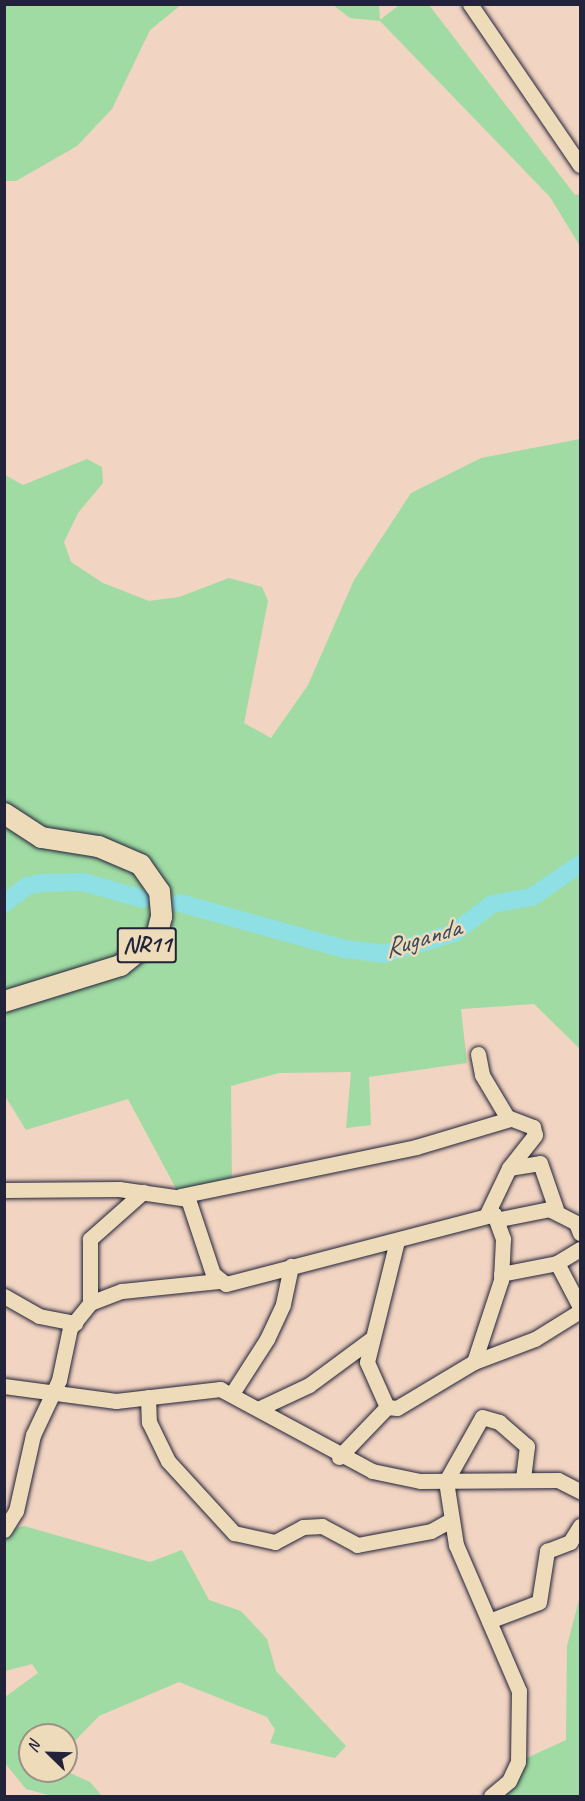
<!DOCTYPE html>
<html>
<head>
<meta charset="utf-8">
<style>
	body { margin:0 }
	#map { position:relative; width:585px; height:1801px; overflow:hidden; background:#f2d4c2; font-family:Caveat,sans-serif }
	div>[style] { position:absolute }
	.green>* { inset:0; background:#9fdba2 }
	.river>* { height:18px; margin:-9px; padding:0 9px; transform-origin:9px; border-radius:9px; background:#8ee0e4 }
	.roads { filter:drop-shadow(0 0 2px #22223b) drop-shadow(0 0 2px #22223b) }
	.minor>* { height:15px; margin:-7.5px; padding:0 7.5px; transform-origin:7.5px; border-radius:7.5px; background:#eddbb9 }
	.highway>* { height:21px; margin:-10.5px; padding:0 10.5px; transform-origin:10.5px; border-radius:10.5px; background:#eddbb9 }
	span { translate:-50% -50%; white-space:nowrap; text-align:center; line-height:1.15; -webkit-text-stroke:5px #eddbb9; paint-order:stroke }
	.shield-label span { padding:2px 4px; background:#eddbb9; border:2px solid; border-radius:4px; -webkit-text-stroke-width:0 }
	.shield-label { font-size:24px; color:#22223b; font-weight:700 }
	.water-label { font-size:27px; color:#38485d; font-style:italic }
	.frame { position:absolute; inset:0; border:6px solid #22223b; pointer-events:none }
	.north { position:absolute; left:18px; top:1723px; width:60px; height:60px; box-sizing:border-box; background:#eddbb9; border:2px solid #9c9187; border-radius:50%; rotate:293deg; font-size:16px; font-weight:700; line-height:24px; text-align:center; color:#22223b }
	.north::after { content:''; display:block; margin:auto; width:21px; height:27px; background:#22223b; clip-path:polygon(50% 0,100% 100%,50% 72%,0 100%) }
</style>
</head>
<body>
<div id="map">
	<div class="green">
		<i style="clip-path:polygon(5px 4px,181px 5px,150px 30px,112px 109px,77px 146px,16px 181px,5px 181px)"></i>
		<i style="clip-path:polygon(333px 5px,379px 5px,380px 20px,399px 5px,429px 5px,575px 195px,580px 194px,580px 246px,550px 197px,380px 21px,350px 18px)"></i>
		<i style="clip-path:polygon(580px 439px,580px 1049px,534px 1004px,461px 1009px,467px 1063px,369px 1077px,371px 1125px,346px 1128px,351px 1072px,279px 1073px,231px 1086px,232px 1184px,180px 1196px,128px 1099px,26px 1130px,5px 1096px,5px 475px,23px 485px,87px 459px,102px 467px,103px 483px,78px 513px,64px 542px,71px 562px,103px 583px,149px 601px,179px 597px,229px 578px,262px 587px,268px 601px,244px 723px,271px 738px,308px 685px,354px 580px,411px 493px,481px 458px)"></i>
		<i style="clip-path:polygon(24px 1526px,150px 1562px,182px 1550px,209px 1600px,241px 1611px,267px 1639px,276px 1671px,346px 1746px,335px 1758px,270px 1743px,275px 1730px,267px 1717px,179px 1682px,99px 1716px,66px 1750px,66px 1735px,30px 1735px,30px 1771px,66px 1771px,90px 1782px,102px 1796px,52px 1796px,26px 1789px,5px 1763px,5px 1697px,38px 1673px,32px 1664px,5px 1671px,5px 1530px)"></i>
		<i style="clip-path:polygon(580px 1596px,580px 1796px,500px 1796px,518px 1762px,566px 1740px,567px 1646px)"></i>
	</div>
	<div class="river">
		<i style="left:180px;top:903px;width:171px;rotate:15.6deg"></i>
		<i style="left:345px;top:949px;width:39px;rotate:7deg"></i>
		<i style="left:384px;top:954px;width:73px;rotate:-16.7deg"></i>
		<i style="left:454px;top:933px;width:48px;rotate:-37.3deg"></i>
		<i style="left:492px;top:904px;width:41px;rotate:-9.9deg"></i>
		<i style="left:532px;top:897px;width:58px;rotate:-34.5deg"></i>
		<i style="left:4px;top:904px;width:29px;rotate:-38deg"></i>
		<i style="left:27px;top:886px;width:16px;rotate:-11deg"></i>
		<i style="left:43px;top:883px;width:40px;rotate:-1.4deg"></i>
		<i style="left:83px;top:882px;width:62px;rotate:15.8deg"></i>
	</div>
	<div class="roads">
		<div class="minor">
			<i style="left:470px;top:4px;width:195px;rotate:55.7deg"></i>
			<i style="left:478px;top:1054px;width:21px;rotate:79deg"></i>
			<i style="left:482px;top:1075px;width:49px;rotate:59.2deg"></i>
			<i style="left:507px;top:1117px;width:28px;rotate:21deg"></i>
			<i style="left:533px;top:1127px;width:8px;rotate:76deg"></i>
			<i style="left:535px;top:1135px;width:42px;rotate:128.2deg"></i>
			<i style="left:509px;top:1168px;width:51px;rotate:115.6deg"></i>
			<i style="left:509px;top:1168px;width:31px;rotate:-9deg"></i>
			<i style="left:540px;top:1163px;width:52px;rotate:70.9deg"></i>
			<i style="left:4px;top:1190px;width:115px;rotate:-0.5deg"></i>
			<i style="left:119px;top:1189px;width:70px;rotate:8.2deg"></i>
			<i style="left:188px;top:1199px;width:79px;rotate:71.6deg"></i>
			<i style="left:213px;top:1274px;width:16px;rotate:38deg"></i>
			<i style="left:226px;top:1284px;width:277px;rotate:-14.6deg"></i>
			<i style="left:494px;top:1214px;width:27px;rotate:70deg"></i>
			<i style="left:503px;top:1239px;width:41px;rotate:92.8deg"></i>
			<i style="left:501px;top:1280px;width:86px;rotate:108.2deg"></i>
			<i style="left:180px;top:1196px;width:241px;rotate:-11.7deg"></i>
			<i style="left:416px;top:1147px;width:98px;rotate:-16.6deg"></i>
			<i style="left:500px;top:1219px;width:50px;rotate:-11.5deg"></i>
			<i style="left:549px;top:1209px;width:30px;rotate:27deg"></i>
			<i style="left:576px;top:1223px;width:11px;rotate:68deg"></i>
			<i style="left:580px;top:1249px;width:27px;rotate:149deg"></i>
			<i style="left:557px;top:1263px;width:50px;rotate:62.4deg"></i>
			<i style="left:501px;top:1274px;width:57px;rotate:-11.1deg"></i>
			<i style="left:4px;top:1296px;width:40px;rotate:29.7deg"></i>
			<i style="left:39px;top:1316px;width:37px;rotate:11deg"></i>
			<i style="left:90px;top:1303px;width:34px;rotate:-21deg"></i>
			<i style="left:122px;top:1291px;width:97px;rotate:-5.9deg"></i>
			<i style="left:4px;top:1386px;width:113px;rotate:7.6deg"></i>
			<i style="left:116px;top:1401px;width:105px;rotate:-6.6deg"></i>
			<i style="left:220px;top:1389px;width:173px;rotate:28.3deg"></i>
			<i style="left:372px;top:1471px;width:49px;rotate:11.8deg"></i>
			<i style="left:420px;top:1481px;width:138px;rotate:-0.4deg"></i>
			<i style="left:558px;top:1480px;width:25px;rotate:27deg"></i>
			<i style="left:233px;top:1392px;width:63px;rotate:-57.3deg"></i>
			<i style="left:267px;top:1339px;width:38px;rotate:-65deg"></i>
			<i style="left:283px;top:1304px;width:39px;rotate:-78deg"></i>
			<i style="left:148px;top:1397px;width:25px;rotate:88deg"></i>
			<i style="left:149px;top:1422px;width:43px;rotate:64deg"></i>
			<i style="left:168px;top:1461px;width:98px;rotate:47.5deg"></i>
			<i style="left:234px;top:1533px;width:42px;rotate:12.4deg"></i>
			<i style="left:275px;top:1542px;width:32px;rotate:-28deg"></i>
			<i style="left:303px;top:1527px;width:19px;rotate:-3deg"></i>
			<i style="left:322px;top:1526px;width:40px;rotate:28deg"></i>
			<i style="left:357px;top:1545px;width:75px;rotate:-10.7deg"></i>
			<i style="left:431px;top:1531px;width:21px;rotate:-29deg"></i>
			<i style="left:387px;top:1407px;width:10px;rotate:6deg"></i>
			<i style="left:397px;top:1408px;width:90px;rotate:-30.9deg"></i>
			<i style="left:474px;top:1362px;width:65px;rotate:-20.7deg"></i>
			<i style="left:535px;top:1339px;width:53px;rotate:-31.9deg"></i>
			<i style="left:260px;top:1408px;width:54px;rotate:-25.1deg"></i>
			<i style="left:309px;top:1385px;width:76px;rotate:-36.4deg"></i>
			<i style="left:339px;top:1457px;width:69px;rotate:-46.2deg"></i>
			<i style="left:387px;top:1407px;width:49px;rotate:-114deg"></i>
			<i style="left:367px;top:1362px;width:125px;rotate:-76.1deg"></i>
			<i style="left:4px;top:1530px;width:22px;rotate:-58deg"></i>
			<i style="left:16px;top:1511px;width:78px;rotate:-77.4deg"></i>
			<i style="left:33px;top:1435px;width:61px;rotate:-64.7deg"></i>
			<i style="left:59px;top:1380px;width:53px;rotate:-78.1deg"></i>
			<i style="left:70px;top:1328px;width:32px;rotate:-51deg"></i>
			<i style="left:90px;top:1303px;width:64px;rotate:-90deg"></i>
			<i style="left:90px;top:1239px;width:71px;rotate:-41.6deg"></i>
			<i style="left:489px;top:1621px;width:53px;rotate:-20.8deg"></i>
			<i style="left:539px;top:1602px;width:52px;rotate:-81.1deg"></i>
			<i style="left:547px;top:1551px;width:25px;rotate:-21deg"></i>
			<i style="left:570px;top:1542px;width:19px;rotate:-58deg"></i>
			<i style="left:491px;top:1796px;width:23px;rotate:-40deg"></i>
			<i style="left:509px;top:1781px;width:21px;rotate:-65deg"></i>
			<i style="left:518px;top:1762px;width:71px;rotate:-89.2deg"></i>
			<i style="left:519px;top:1691px;width:159px;rotate:-113.3deg"></i>
			<i style="left:456px;top:1545px;width:65px;rotate:-98.9deg"></i>
			<i style="left:446px;top:1481px;width:73px;rotate:-60.6deg"></i>
			<i style="left:482px;top:1417px;width:18px;rotate:16deg"></i>
			<i style="left:499px;top:1422px;width:37px;rotate:41deg"></i>
			<i style="left:527px;top:1446px;width:33px;rotate:97deg"></i>
		</div>
		<div class="highway">
			<i style="left:4px;top:813px;width:44px;rotate:33deg"></i>
			<i style="left:41px;top:837px;width:58px;rotate:9deg"></i>
			<i style="left:98px;top:846px;width:46px;rotate:23.2deg"></i>
			<i style="left:140px;top:864px;width:33px;rotate:55deg"></i>
			<i style="left:159px;top:891px;width:25px;rotate:85deg"></i>
			<i style="left:161px;top:916px;width:21px;rotate:104deg"></i>
			<i style="left:156px;top:936px;width:46px;rotate:141.1deg"></i>
			<i style="left:120px;top:965px;width:121px;rotate:162.8deg"></i>
		</div>
	</div>
	<div class="shield-label">
		<span style="left:147px;top:945px">NR11</span>
	</div>
	<div class="water-label">
		<span style="left:422px;top:938px;rotate:-17deg">Ruganda</span>
	</div>
	<div class="frame"></div>
	<div class="north">N</div>
</div>
</body>
</html>
